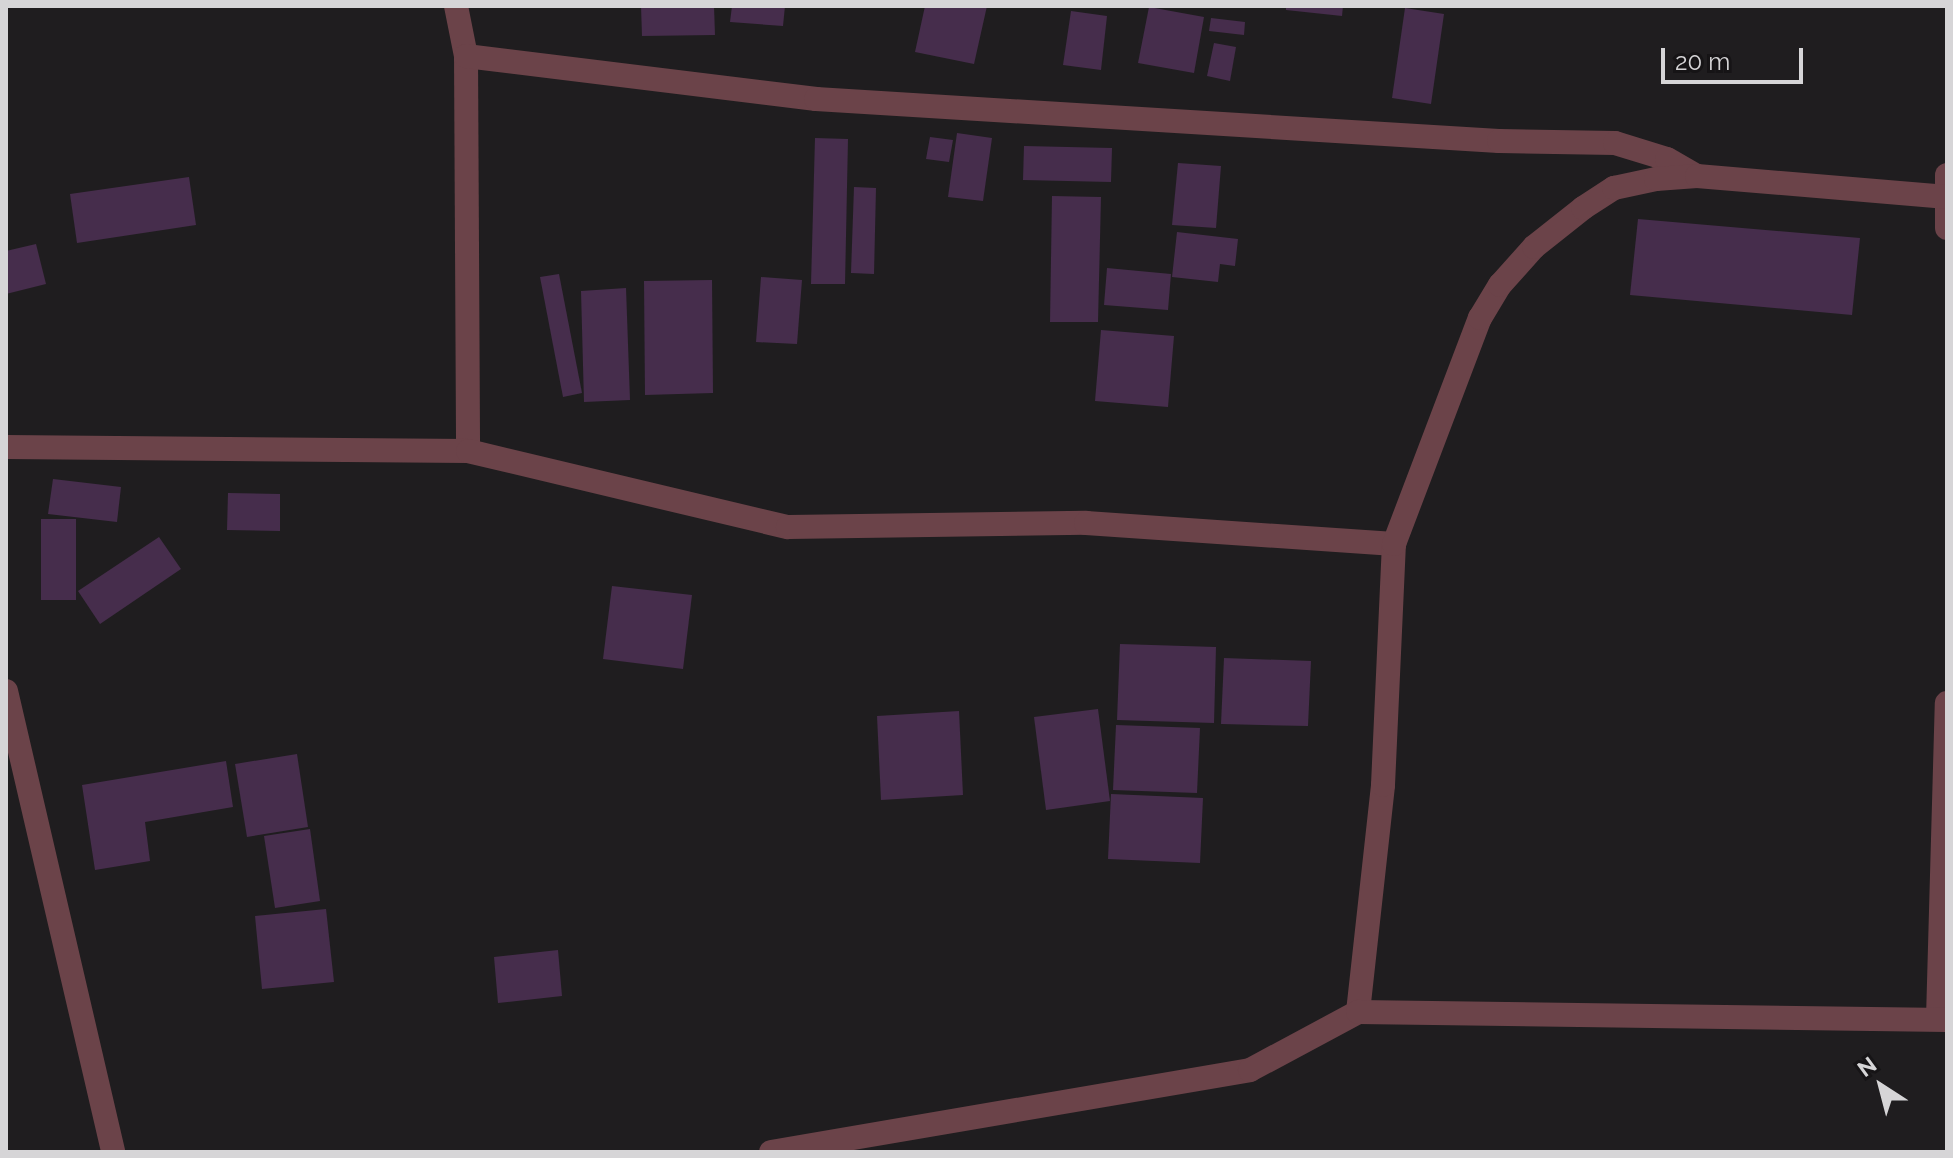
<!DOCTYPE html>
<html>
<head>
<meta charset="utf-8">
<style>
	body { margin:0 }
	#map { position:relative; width:1953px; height:1158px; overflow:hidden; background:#1f1d1f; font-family:Raleway,sans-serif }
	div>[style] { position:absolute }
	.building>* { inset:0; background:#462d4c }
	.minor>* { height:24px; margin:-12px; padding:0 12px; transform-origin:12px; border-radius:12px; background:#6b4349 }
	span { translate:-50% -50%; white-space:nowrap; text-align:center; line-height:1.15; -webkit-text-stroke:7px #161416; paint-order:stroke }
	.frame { position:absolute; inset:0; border:8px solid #d6d5d7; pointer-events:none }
	.north { position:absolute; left:1841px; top:1046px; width:80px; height:80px; -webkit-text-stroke:6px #161416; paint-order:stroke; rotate:324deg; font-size:22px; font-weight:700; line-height:32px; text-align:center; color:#d6d5d7 }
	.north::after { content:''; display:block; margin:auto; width:28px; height:36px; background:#d6d5d7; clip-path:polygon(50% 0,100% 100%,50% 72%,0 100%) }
	.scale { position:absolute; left:1661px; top:48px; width:142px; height:36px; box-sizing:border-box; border:4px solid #d6d5d7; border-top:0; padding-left:10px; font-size:24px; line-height:28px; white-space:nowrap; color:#d6d5d7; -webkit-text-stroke:6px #161416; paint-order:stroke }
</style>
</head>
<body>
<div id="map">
	<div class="building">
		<i style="clip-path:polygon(641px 6px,714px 6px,715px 35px,642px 36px)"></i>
		<i style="clip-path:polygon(732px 6px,785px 6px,783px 26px,730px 22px)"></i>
		<i style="clip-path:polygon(925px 6px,987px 6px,974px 64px,915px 52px)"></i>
		<i style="clip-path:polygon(1286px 6px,1343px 6px,1342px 16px,1286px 10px)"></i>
		<i style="clip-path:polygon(1149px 7px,1204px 17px,1194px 73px,1138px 63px)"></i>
		<i style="clip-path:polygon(1405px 8px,1444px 14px,1431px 104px,1392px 98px)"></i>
		<i style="clip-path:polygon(1071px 11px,1107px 16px,1101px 70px,1063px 65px)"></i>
		<i style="clip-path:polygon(1211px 18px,1245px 22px,1244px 35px,1209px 31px)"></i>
		<i style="clip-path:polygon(1214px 43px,1236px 47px,1230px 81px,1207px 76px)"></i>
		<i style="clip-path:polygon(957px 133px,992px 138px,983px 201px,948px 197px)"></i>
		<i style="clip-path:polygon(930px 137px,953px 140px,949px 162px,926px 159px)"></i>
		<i style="clip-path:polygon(815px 138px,848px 139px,845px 284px,811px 284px)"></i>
		<i style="clip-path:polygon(1024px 146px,1112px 148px,1111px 182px,1023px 180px)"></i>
		<i style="clip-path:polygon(1178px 163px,1221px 166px,1216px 228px,1172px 225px)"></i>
		<i style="clip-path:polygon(189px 177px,196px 225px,77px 243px,70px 194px)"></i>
		<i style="clip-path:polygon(854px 187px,876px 188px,874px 274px,851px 273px)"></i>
		<i style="clip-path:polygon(1052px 196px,1101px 197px,1098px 322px,1050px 322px)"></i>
		<i style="clip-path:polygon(1638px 219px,1860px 238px,1852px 315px,1630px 295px)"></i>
		<i style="clip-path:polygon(1177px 232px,1238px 239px,1235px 266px,1220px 264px,1218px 282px,1172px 277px)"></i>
		<i style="clip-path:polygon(36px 244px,46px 284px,6px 294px,6px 251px)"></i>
		<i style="clip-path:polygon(1107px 268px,1171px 274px,1168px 310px,1104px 305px)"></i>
		<i style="clip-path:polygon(559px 274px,582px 393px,563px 397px,540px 277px)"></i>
		<i style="clip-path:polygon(761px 277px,802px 280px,797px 344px,756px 342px)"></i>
		<i style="clip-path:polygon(712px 280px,713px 393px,645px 395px,644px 281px)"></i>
		<i style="clip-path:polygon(626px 288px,630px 400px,584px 402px,581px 291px)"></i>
		<i style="clip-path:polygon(1101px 330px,1174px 336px,1168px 407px,1095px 401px)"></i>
		<i style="clip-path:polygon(53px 479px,121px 487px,117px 522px,48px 514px)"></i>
		<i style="clip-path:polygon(228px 493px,280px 494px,280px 531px,227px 530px)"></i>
		<i style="clip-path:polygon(41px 519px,76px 519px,76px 600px,41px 600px)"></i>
		<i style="clip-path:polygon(159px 537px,181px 569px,100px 624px,78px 591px)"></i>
		<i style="clip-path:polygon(612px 586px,692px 595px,683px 669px,603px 659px)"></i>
		<i style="clip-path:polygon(1120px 644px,1216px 647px,1214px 723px,1117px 720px)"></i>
		<i style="clip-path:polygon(1224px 658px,1311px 661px,1308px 726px,1221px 724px)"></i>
		<i style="clip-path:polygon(1098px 709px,1110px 801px,1046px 810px,1034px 717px)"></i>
		<i style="clip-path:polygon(959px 711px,963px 795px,881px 800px,877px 716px)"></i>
		<i style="clip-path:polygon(1116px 725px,1200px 728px,1197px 793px,1113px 790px)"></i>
		<i style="clip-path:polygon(297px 754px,308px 827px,247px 837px,235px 764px)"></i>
		<i style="clip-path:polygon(226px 761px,233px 807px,145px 822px,150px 861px,95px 870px,82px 785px)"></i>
		<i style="clip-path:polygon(1111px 794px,1203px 798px,1200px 863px,1108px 859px)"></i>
		<i style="clip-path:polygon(310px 829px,320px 901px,275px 908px,264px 836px)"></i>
		<i style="clip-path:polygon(326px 909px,334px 982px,262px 989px,255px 916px)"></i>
		<i style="clip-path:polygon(558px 950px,562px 996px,498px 1003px,494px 957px)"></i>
	</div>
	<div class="minor">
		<i style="left:456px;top:6px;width:51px;rotate:78.7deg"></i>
		<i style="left:466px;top:56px;width:395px;rotate:89.7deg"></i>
		<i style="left:466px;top:56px;width:353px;rotate:7deg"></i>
		<i style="left:816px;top:99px;width:684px;rotate:3.52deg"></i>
		<i style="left:1499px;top:141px;width:116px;rotate:1deg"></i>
		<i style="left:1615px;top:143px;width:54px;rotate:17.1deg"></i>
		<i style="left:1667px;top:159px;width:34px;rotate:30deg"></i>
		<i style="left:1947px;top:175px;width:53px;rotate:90deg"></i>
		<i style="left:6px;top:447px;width:462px;rotate:0.5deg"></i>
		<i style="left:468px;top:451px;width:329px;rotate:13.4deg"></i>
		<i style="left:788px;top:527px;width:298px;rotate:-0.8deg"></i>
		<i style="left:1086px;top:523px;width:309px;rotate:3.9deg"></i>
		<i style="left:6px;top:691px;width:473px;rotate:76.9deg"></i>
		<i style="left:1358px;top:1012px;width:228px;rotate:-83.7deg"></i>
		<i style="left:1383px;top:785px;width:241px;rotate:-87.4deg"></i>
		<i style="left:1394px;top:544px;width:242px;rotate:-69.2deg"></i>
		<i style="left:1480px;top:318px;width:39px;rotate:-59deg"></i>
		<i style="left:1500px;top:285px;width:51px;rotate:-48.2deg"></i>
		<i style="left:1534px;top:247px;width:63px;rotate:-38.5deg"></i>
		<i style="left:1583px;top:208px;width:37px;rotate:-33deg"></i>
		<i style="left:1614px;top:188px;width:43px;rotate:-12.1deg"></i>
		<i style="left:1656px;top:179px;width:41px;rotate:-4.2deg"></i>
		<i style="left:1697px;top:176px;width:251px;rotate:4.8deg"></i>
		<i style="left:1938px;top:1018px;width:315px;rotate:-88.4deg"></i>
		<i style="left:771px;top:1152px;width:486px;rotate:-9.7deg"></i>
		<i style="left:1250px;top:1070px;width:123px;rotate:-28.2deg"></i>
		<i style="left:1358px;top:1012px;width:589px;rotate:0.78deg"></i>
	</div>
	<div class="frame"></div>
	<div class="north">N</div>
	<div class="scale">20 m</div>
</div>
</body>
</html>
